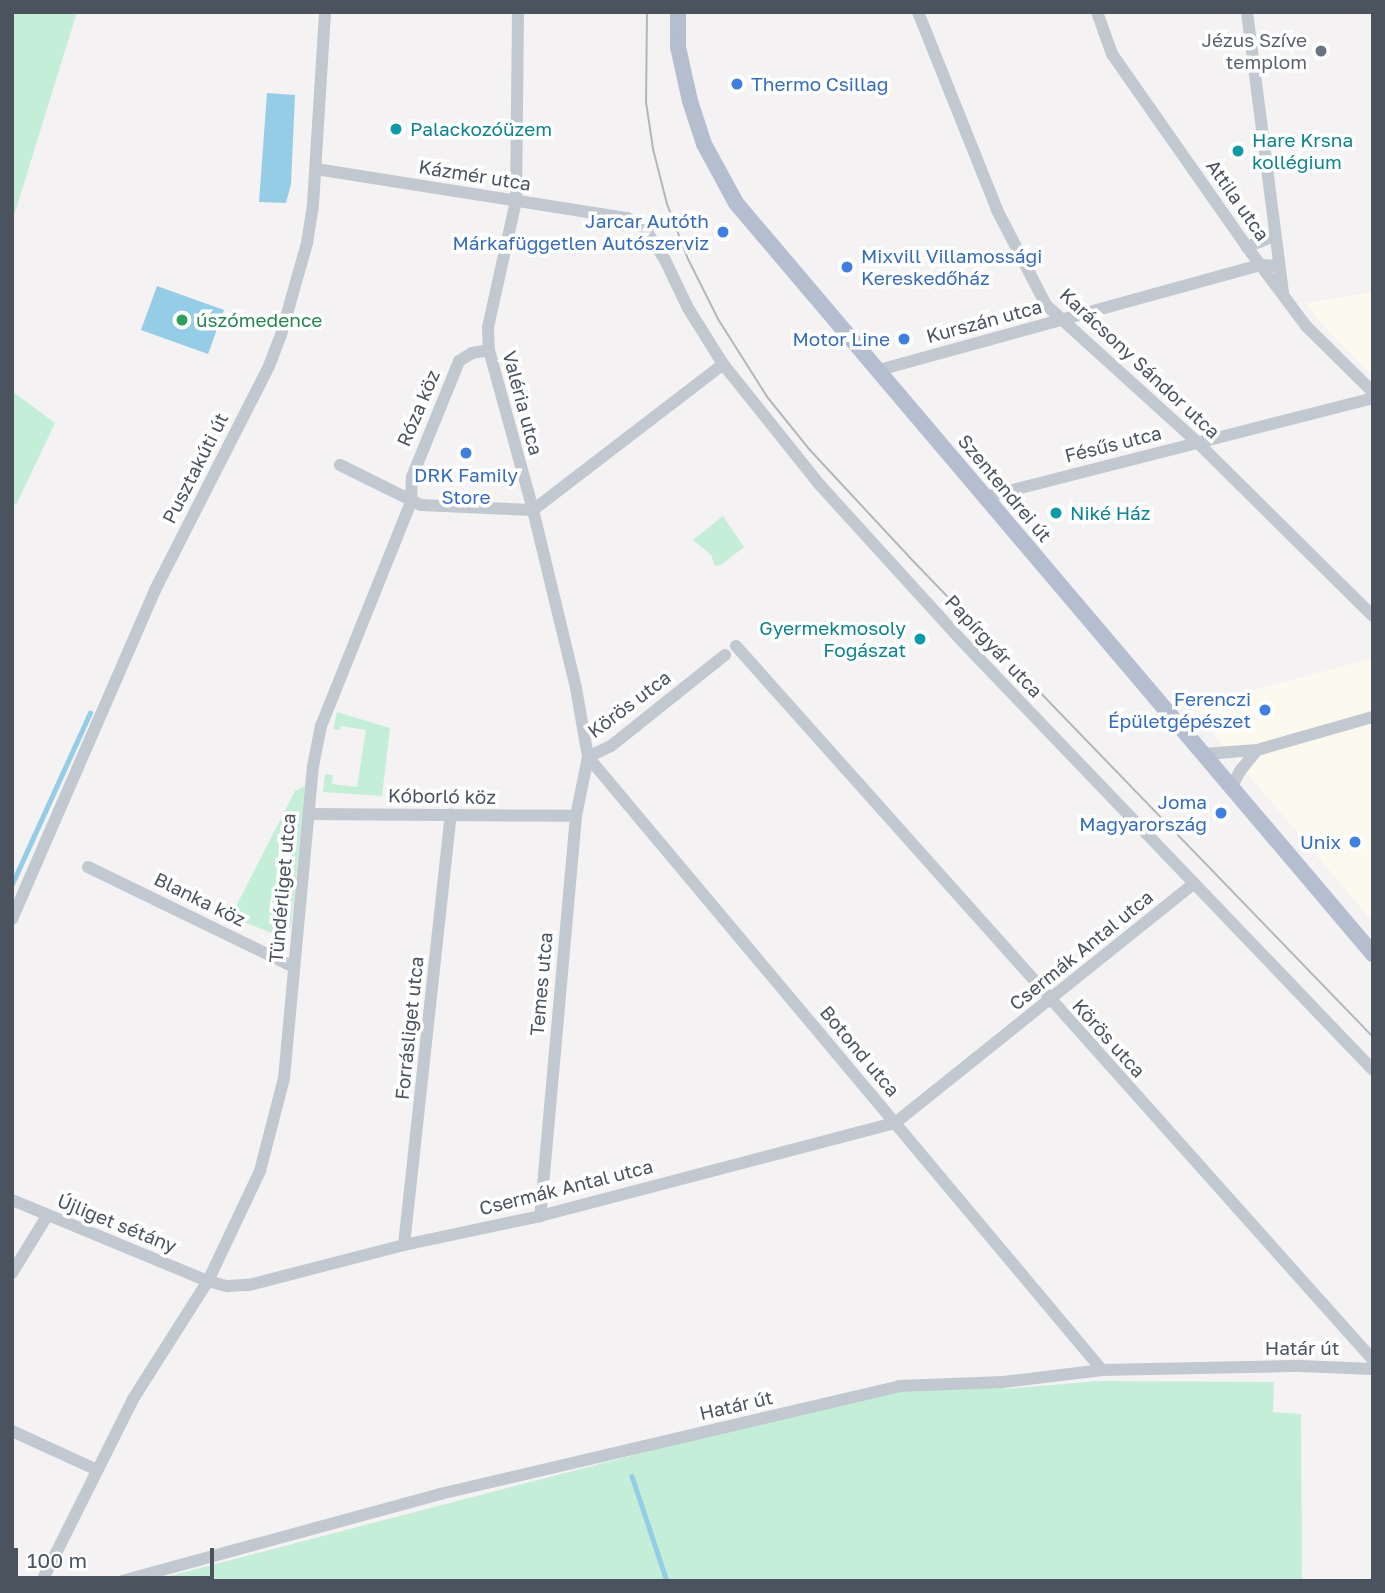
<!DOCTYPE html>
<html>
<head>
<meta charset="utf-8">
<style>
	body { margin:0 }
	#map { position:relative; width:1385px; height:1593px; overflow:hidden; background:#f4f2f2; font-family:"Golos Text",sans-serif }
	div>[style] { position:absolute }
	.commercial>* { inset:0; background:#fcf9ee }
	.green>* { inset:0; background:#c5eed9 }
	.water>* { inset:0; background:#95cde7 }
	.stream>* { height:4.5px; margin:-2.25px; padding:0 2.25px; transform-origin:2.25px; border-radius:2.25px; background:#95cde7 }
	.minor>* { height:12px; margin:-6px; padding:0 6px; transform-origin:6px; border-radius:6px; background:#c1c8d0 }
	.major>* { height:16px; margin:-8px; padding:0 8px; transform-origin:8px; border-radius:8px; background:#b4bece }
	.tram>* { height:2px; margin:-1px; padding:0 1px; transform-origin:1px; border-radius:1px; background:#b5b6bc }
	.dots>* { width:19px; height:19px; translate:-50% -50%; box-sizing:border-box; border:4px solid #fff; border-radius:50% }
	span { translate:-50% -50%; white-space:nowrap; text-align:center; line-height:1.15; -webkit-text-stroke:7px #fff; paint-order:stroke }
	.worship-label { font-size:19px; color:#5b616d }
	.right { translate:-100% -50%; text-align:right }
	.shop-label { font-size:19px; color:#366cbe }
	.left { translate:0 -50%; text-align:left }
	.culture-label { font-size:19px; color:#0d838f }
	.street-label { font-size:19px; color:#4b535f }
	.leisure-label { font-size:19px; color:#27864d }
	.frame { position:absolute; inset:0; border:14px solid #4b535f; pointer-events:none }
	.scale { position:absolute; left:14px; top:1548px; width:200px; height:32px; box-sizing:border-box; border:4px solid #4b535f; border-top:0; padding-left:9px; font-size:21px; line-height:24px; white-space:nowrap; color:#4b535f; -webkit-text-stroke:5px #fff; paint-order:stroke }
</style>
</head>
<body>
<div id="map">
	<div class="commercial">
		<i style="clip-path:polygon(1373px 292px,1373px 376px,1331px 334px,1305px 303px)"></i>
		<i style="clip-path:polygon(1373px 658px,1373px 922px,1191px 707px)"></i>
	</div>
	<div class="green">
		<i style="clip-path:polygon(12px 12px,77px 12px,12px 222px)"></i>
		<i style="clip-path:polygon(12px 391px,55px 423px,16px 505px,12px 503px)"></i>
		<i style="clip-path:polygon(723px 516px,744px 547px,721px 565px,715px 566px,711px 555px,693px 540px)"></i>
		<i style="clip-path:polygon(337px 712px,390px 728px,382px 796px,323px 792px,325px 774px,333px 775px,332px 784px,357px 787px,366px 730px,341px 726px,340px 730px,333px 729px)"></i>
		<i style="clip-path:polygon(305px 786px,291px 926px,288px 931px,276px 935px,234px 918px,232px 914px,295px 791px)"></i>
		<i style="clip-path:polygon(1098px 1381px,1274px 1382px,1273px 1412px,1301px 1414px,1302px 1581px,150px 1581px,899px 1386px,1003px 1382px,1004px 1389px)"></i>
	</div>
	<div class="water">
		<i style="clip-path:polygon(267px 93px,295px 95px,291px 184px,286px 203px,259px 202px)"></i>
		<i style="clip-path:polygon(157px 286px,224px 310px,208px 354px,141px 330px)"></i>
	</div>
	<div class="stream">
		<i style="left:12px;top:884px;width:188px;rotate:-65.5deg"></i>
		<i style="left:632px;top:1476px;width:111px;rotate:71.6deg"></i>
	</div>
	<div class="minor">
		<i style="left:518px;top:12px;width:189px;rotate:90.6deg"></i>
		<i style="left:516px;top:201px;width:129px;rotate:102.5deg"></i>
		<i style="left:488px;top:327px;width:23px;rotate:88deg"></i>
		<i style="left:489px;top:350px;width:166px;rotate:74.6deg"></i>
		<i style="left:533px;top:510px;width:183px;rotate:76.4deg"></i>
		<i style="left:576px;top:688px;width:70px;rotate:80.1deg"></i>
		<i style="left:588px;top:757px;width:60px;rotate:101.5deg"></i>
		<i style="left:576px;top:816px;width:402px;rotate:95.1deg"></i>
		<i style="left:918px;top:12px;width:213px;rotate:68.2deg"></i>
		<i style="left:997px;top:210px;width:107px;rotate:62.7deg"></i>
		<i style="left:1046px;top:305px;width:205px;rotate:42.2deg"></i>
		<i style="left:1198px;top:443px;width:246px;rotate:44.7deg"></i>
		<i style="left:1097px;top:12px;width:45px;rotate:70.3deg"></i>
		<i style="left:1112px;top:54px;width:236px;rotate:55deg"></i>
		<i style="left:1247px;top:247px;width:99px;rotate:53.2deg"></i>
		<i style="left:1306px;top:326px;width:94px;rotate:44.6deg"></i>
		<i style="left:1247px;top:12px;width:283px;rotate:82.7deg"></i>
		<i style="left:316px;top:169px;width:315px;rotate:9deg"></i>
		<i style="left:627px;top:218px;width:21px;rotate:31deg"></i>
		<i style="left:645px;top:229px;width:37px;rotate:57deg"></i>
		<i style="left:665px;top:260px;width:53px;rotate:64.4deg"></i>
		<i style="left:688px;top:308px;width:66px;rotate:58deg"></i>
		<i style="left:723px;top:364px;width:154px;rotate:51.3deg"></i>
		<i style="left:819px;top:484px;width:212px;rotate:47.7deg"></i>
		<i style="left:962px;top:641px;width:594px;rotate:46.23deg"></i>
		<i style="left:1247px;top:247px;width:29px;rotate:-22deg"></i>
		<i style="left:879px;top:370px;width:395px;rotate:-15.4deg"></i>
		<i style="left:1260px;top:265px;width:18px;rotate:3deg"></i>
		<i style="left:340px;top:465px;width:90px;rotate:26.3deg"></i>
		<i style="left:421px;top:505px;width:112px;rotate:2.6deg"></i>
		<i style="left:985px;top:497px;width:400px;rotate:-14.3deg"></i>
		<i style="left:533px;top:510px;width:240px;rotate:-37.5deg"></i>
		<i style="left:736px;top:646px;width:957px;rotate:48.26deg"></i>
		<i style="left:1204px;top:754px;width:53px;rotate:-4.3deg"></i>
		<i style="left:1257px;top:750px;width:121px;rotate:-15.9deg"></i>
		<i style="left:588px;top:757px;width:800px;rotate:50.02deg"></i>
		<i style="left:588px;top:757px;width:25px;rotate:-26deg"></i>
		<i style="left:611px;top:746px;width:146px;rotate:-38.6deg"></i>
		<i style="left:1232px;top:786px;width:17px;rotate:-62deg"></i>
		<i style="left:1240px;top:771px;width:27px;rotate:-51deg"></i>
		<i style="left:309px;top:814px;width:267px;rotate:0.4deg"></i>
		<i style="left:88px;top:867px;width:229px;rotate:25.9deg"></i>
		<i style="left:12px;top:919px;width:359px;rotate:-66.5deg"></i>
		<i style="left:155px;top:590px;width:251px;rotate:-63deg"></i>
		<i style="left:269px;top:366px;width:33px;rotate:-69deg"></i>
		<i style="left:281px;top:335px;width:96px;rotate:-74.2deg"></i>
		<i style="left:307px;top:243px;width:39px;rotate:-81deg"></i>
		<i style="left:313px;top:204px;width:192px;rotate:-86.4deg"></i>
		<i style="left:12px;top:1200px;width:212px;rotate:22.5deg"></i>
		<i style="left:208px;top:1281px;width:20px;rotate:15deg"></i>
		<i style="left:227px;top:1286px;width:22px;rotate:-3deg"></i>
		<i style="left:249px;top:1285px;width:160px;rotate:-14.5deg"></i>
		<i style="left:404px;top:1245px;width:139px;rotate:-12deg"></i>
		<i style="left:540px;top:1216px;width:367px;rotate:-14.7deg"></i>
		<i style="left:895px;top:1123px;width:382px;rotate:-38.7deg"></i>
		<i style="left:404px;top:1245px;width:433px;rotate:-83.8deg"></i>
		<i style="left:12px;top:1273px;width:67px;rotate:-58.4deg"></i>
		<i style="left:12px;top:1431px;width:91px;rotate:24.6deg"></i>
		<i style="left:42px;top:1581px;width:203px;rotate:-63.4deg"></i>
		<i style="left:133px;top:1399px;width:140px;rotate:-57.6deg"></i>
		<i style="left:208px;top:1281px;width:122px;rotate:-64.7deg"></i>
		<i style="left:260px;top:1171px;width:96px;rotate:-75.5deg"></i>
		<i style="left:284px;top:1078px;width:313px;rotate:-84.7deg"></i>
		<i style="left:313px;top:766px;width:41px;rotate:-78.7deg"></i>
		<i style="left:321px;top:726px;width:241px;rotate:-68.1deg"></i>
		<i style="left:411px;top:502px;width:25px;rotate:-88deg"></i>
		<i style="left:412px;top:477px;width:125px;rotate:-67.9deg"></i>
		<i style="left:459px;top:361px;width:15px;rotate:-32deg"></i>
		<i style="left:472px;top:353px;width:17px;rotate:-10deg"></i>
		<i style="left:122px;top:1581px;width:330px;rotate:-15.3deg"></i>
		<i style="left:440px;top:1494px;width:472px;rotate:-13.2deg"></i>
		<i style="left:899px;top:1386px;width:104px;rotate:-2.2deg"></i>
		<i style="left:1003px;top:1382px;width:100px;rotate:-6.9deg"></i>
		<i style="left:1102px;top:1370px;width:198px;rotate:-1.2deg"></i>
		<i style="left:1300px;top:1366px;width:73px;rotate:2.4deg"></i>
	</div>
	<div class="major">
		<i style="left:678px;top:12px;width:35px;rotate:90deg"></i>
		<i style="left:678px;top:47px;width:55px;rotate:77.5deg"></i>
		<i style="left:690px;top:101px;width:45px;rotate:72deg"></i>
		<i style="left:704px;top:144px;width:67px;rotate:61.5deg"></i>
		<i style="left:736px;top:203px;width:985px;rotate:49.7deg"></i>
	</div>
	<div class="tram">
		<i style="left:647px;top:12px;width:90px;rotate:90.6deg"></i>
		<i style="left:646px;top:102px;width:48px;rotate:81.5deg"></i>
		<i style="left:653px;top:149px;width:57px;rotate:75.7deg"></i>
		<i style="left:667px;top:204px;width:59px;rotate:69.1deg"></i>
		<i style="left:688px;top:259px;width:67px;rotate:63.4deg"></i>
		<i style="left:718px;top:319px;width:93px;rotate:57.7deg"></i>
		<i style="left:768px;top:398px;width:65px;rotate:51.2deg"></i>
		<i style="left:809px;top:449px;width:156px;rotate:47.1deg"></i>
		<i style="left:915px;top:563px;width:659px;rotate:45.98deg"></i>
	</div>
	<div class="dots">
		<i style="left:1321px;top:51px;background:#6b7280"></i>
		<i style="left:737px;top:84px;background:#3f7fe0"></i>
		<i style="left:396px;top:129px;background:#0f9aa8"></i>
		<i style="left:1238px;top:151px;background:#0f9aa8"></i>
		<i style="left:723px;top:232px;background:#3f7fe0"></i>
		<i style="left:847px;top:267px;background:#3f7fe0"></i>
		<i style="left:182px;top:320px;background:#2e9e5b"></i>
		<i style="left:904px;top:339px;background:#3f7fe0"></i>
		<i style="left:466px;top:453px;background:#3f7fe0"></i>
		<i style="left:1056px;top:513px;background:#0f9aa8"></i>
		<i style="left:920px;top:639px;background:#0f9aa8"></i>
		<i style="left:1265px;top:710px;background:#3f7fe0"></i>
		<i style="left:1221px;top:813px;background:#3f7fe0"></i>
		<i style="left:1355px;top:842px;background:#3f7fe0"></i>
	</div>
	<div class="worship-label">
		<span class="right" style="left:1307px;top:51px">Jézus Szíve<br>templom</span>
	</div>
	<div class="shop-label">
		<span class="left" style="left:751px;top:84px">Thermo Csillag</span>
		<span class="right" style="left:709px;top:232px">Jarcar Autóth<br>Márkafüggetlen Autószerviz</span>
		<span class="left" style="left:861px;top:267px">Mixvill Villamossági<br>Kereskedőház</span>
		<span class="right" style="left:890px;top:339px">Motor Line</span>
		<span style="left:466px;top:486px">DRK Family<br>Store</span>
		<span class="right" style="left:1251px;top:710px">Ferenczi<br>Épületgépészet</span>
		<span class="right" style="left:1207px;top:813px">Joma<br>Magyarország</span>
		<span class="right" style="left:1341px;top:842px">Unix</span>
	</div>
	<div class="culture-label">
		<span class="left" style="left:410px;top:129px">Palackozóüzem</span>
		<span class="left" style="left:1252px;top:151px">Hare Krsna<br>kollégium</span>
		<span class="left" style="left:1070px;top:513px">Niké Ház</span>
		<span class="right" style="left:906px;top:639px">Gyermekmosoly<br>Fogászat</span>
	</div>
	<div class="street-label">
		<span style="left:475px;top:175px;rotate:9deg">Kázmér utca</span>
		<span style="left:1238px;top:200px;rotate:55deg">Attila utca</span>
		<span style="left:984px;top:321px;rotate:-15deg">Kurszán utca</span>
		<span style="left:1140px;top:363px;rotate:43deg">Karácsony Sándor utca</span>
		<span style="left:523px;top:403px;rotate:75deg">Valéria utca</span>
		<span style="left:418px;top:408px;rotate:-67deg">Róza köz</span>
		<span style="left:1113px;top:444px;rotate:-14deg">Fésűs utca</span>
		<span style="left:195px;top:468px;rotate:-63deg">Pusztakúti út</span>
		<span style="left:1005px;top:488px;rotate:50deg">Szentendrei út</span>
		<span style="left:994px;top:646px;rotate:47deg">Papírgyár utca</span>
		<span style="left:629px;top:704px;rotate:-37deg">Körös utca</span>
		<span style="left:442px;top:796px;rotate:1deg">Kóborló köz</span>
		<span style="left:282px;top:888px;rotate:-85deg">Tündérliget utca</span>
		<span style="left:200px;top:899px;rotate:26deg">Blanka köz</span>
		<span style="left:1081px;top:950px;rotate:-39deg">Csermák Antal utca</span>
		<span style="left:541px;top:984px;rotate:-85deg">Temes utca</span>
		<span style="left:409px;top:1028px;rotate:-84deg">Forrásliget utca</span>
		<span style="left:1109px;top:1038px;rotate:48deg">Körös utca</span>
		<span style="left:860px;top:1051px;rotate:50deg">Botond utca</span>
		<span style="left:566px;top:1187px;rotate:-14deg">Csermák Antal utca</span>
		<span style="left:117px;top:1223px;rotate:22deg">Újliget sétány</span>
		<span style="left:1302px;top:1348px">Határ út</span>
		<span style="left:736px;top:1405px;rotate:-13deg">Határ út</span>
	</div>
	<div class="leisure-label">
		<span class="left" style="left:196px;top:320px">úszómedence</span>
	</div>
	<div class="frame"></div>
	<div class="scale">100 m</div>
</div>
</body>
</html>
